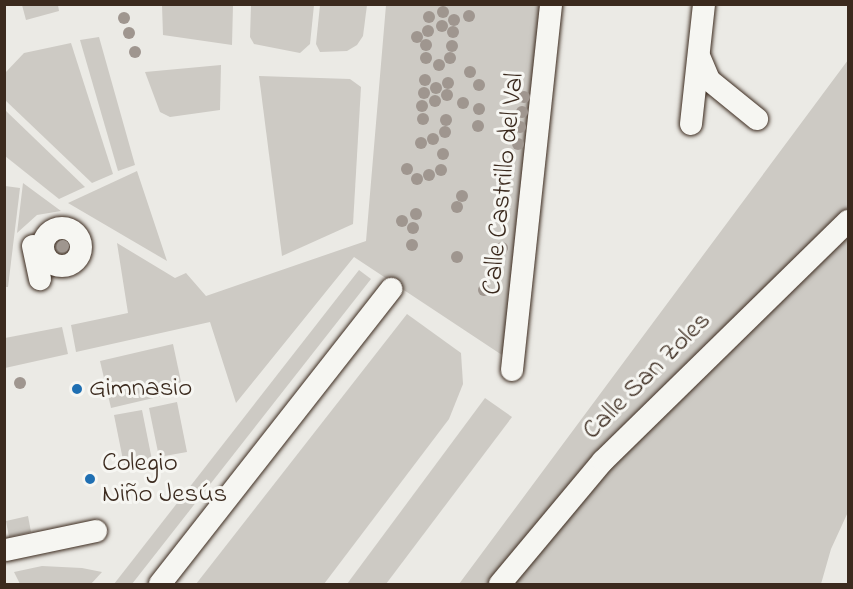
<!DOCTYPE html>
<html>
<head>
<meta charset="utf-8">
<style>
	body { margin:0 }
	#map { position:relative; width:853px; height:589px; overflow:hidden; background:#ebeae5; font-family:"Indie Flower",sans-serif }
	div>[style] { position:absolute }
	.green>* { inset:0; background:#cdcac4 }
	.round { border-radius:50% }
	.roads { filter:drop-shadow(0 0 2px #3b2a1e) drop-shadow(0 0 2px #3b2a1e) }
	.minor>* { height:22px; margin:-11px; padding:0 11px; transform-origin:11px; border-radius:11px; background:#f6f6f2 }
	.minor>.ring { margin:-11px; padding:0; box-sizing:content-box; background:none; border:22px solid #f6f6f2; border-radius:50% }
	.trees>* { width:12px; height:12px; margin:-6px; border-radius:50%; background:#9f968f }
	.dots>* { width:16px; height:16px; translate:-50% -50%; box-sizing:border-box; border:3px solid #f6f6f2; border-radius:50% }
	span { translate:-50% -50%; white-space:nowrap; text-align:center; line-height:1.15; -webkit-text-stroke:6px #f6f6f2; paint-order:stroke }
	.street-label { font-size:27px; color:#3b2a1e }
	.poi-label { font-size:27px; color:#3b2a1e }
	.left { translate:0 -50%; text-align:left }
	.frame { position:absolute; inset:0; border:6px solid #3b2a1e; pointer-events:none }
</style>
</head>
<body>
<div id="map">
	<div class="green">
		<i style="clip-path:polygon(22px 5px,58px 5px,59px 11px,26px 20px)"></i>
		<i style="clip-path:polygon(162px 5px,233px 5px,232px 45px,163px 35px)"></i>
		<i style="clip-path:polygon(251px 5px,314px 5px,310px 44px,300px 53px,254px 44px,250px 37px)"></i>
		<i style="clip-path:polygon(320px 5px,367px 5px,363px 36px,357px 45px,347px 51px,320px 52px,316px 44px)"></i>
		<i style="clip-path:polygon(386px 5px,546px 5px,505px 357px,354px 257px,236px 403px,210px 322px,76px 352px,71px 325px,128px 313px,117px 243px,175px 278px,186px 273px,206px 296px,366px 241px)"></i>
		<i style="clip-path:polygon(99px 37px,135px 165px,118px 171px,80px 40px)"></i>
		<i style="clip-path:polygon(71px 43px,113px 174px,92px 183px,5px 100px,5px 73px,24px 53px)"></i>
		<i style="clip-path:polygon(848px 60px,848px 512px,831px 549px,821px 584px,459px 584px)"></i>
		<i style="clip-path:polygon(221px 65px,220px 110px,170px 117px,160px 112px,145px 72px)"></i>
		<i style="clip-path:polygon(259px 76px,350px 79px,361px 87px,353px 224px,282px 256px)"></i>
		<i style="clip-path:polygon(5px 110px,85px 187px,59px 199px,5px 156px)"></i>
		<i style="clip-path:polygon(137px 171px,167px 261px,68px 203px)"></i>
		<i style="clip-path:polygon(23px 183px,61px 211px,37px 215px,17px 233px)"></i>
		<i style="clip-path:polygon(5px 186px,20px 188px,8px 287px,4px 287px)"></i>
		<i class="round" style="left:49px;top:233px;width:26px;height:26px"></i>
		<i style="clip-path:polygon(359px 270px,371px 279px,132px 584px,114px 584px)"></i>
		<i style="clip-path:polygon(407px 314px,461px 353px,463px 384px,449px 419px,324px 584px,196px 584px)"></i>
		<i style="clip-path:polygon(62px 327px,68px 354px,5px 368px,5px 338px)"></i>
		<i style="clip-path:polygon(173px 344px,183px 391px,111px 408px,100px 361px)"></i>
		<i style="clip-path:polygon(485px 398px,512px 417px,386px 584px,347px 584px)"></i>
		<i style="clip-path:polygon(177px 402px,187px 452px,159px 457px,149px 408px)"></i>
		<i style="clip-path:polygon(142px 410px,152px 460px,124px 465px,114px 415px)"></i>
		<i style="clip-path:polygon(28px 516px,31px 532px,9px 537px,6px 521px)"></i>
		<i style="clip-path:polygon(42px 566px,82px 568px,102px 572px,91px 584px,20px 584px,14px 572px)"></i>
	</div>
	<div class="roads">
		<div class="minor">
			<i style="left:699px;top:56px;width:26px;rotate:67deg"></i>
			<i style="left:709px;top:80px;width:62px;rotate:39.1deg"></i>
			<i style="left:691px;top:124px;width:121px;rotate:-83.8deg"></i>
			<i class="ring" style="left:43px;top:228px;width:16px;height:16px"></i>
			<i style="left:33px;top:246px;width:34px;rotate:78deg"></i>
			<i style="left:512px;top:370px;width:368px;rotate:-83.9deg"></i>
			<i style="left:6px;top:550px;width:92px;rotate:-11.9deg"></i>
			<i style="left:160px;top:584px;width:375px;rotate:-51.9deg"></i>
			<i style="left:500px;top:584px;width:160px;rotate:-50.1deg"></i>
			<i style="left:603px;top:461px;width:343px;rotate:-44.4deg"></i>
		</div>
	</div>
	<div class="trees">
		<i style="left:443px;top:12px"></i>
		<i style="left:469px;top:16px"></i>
		<i style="left:429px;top:17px"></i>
		<i style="left:124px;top:18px"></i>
		<i style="left:454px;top:20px"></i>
		<i style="left:442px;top:26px"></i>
		<i style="left:428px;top:31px"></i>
		<i style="left:453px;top:32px"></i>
		<i style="left:129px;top:33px"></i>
		<i style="left:417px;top:37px"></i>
		<i style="left:426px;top:45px"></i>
		<i style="left:452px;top:46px"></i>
		<i style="left:135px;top:52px"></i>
		<i style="left:426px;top:58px"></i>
		<i style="left:450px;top:58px"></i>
		<i style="left:439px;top:65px"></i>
		<i style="left:470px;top:72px"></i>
		<i style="left:425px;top:80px"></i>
		<i style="left:448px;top:83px"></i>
		<i style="left:479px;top:85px"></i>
		<i style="left:436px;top:88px"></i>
		<i style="left:424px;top:93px"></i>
		<i style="left:447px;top:95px"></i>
		<i style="left:524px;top:97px"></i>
		<i style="left:435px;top:101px"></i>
		<i style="left:463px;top:103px"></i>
		<i style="left:422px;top:106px"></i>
		<i style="left:479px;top:109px"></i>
		<i style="left:522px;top:112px"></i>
		<i style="left:423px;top:119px"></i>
		<i style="left:446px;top:120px"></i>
		<i style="left:478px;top:126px"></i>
		<i style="left:520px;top:127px"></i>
		<i style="left:445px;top:132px"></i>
		<i style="left:433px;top:139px"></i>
		<i style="left:421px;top:143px"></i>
		<i style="left:518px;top:144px"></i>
		<i style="left:443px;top:154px"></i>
		<i style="left:407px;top:169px"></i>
		<i style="left:441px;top:170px"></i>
		<i style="left:429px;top:175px"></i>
		<i style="left:417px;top:179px"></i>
		<i style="left:462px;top:196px"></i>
		<i style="left:457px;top:207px"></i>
		<i style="left:416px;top:214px"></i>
		<i style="left:402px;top:221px"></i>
		<i style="left:413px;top:228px"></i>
		<i style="left:412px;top:245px"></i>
		<i style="left:63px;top:246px"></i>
		<i style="left:502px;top:248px"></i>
		<i style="left:457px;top:257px"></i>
		<i style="left:484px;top:290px"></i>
		<i style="left:20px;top:383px"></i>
	</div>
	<div class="dots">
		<i style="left:77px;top:389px;background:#1f6fb2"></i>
		<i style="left:90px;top:479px;background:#1f6fb2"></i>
	</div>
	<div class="street-label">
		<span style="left:504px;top:184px;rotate:-84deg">Calle Castrillo del Val</span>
		<span style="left:647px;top:376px;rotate:-45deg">Calle San Zoles</span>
	</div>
	<div class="poi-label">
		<span class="left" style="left:89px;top:389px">Gimnasio</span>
		<span class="left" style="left:102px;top:479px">Colegio<br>Niño Jesús</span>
	</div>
	<div class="frame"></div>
</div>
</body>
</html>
